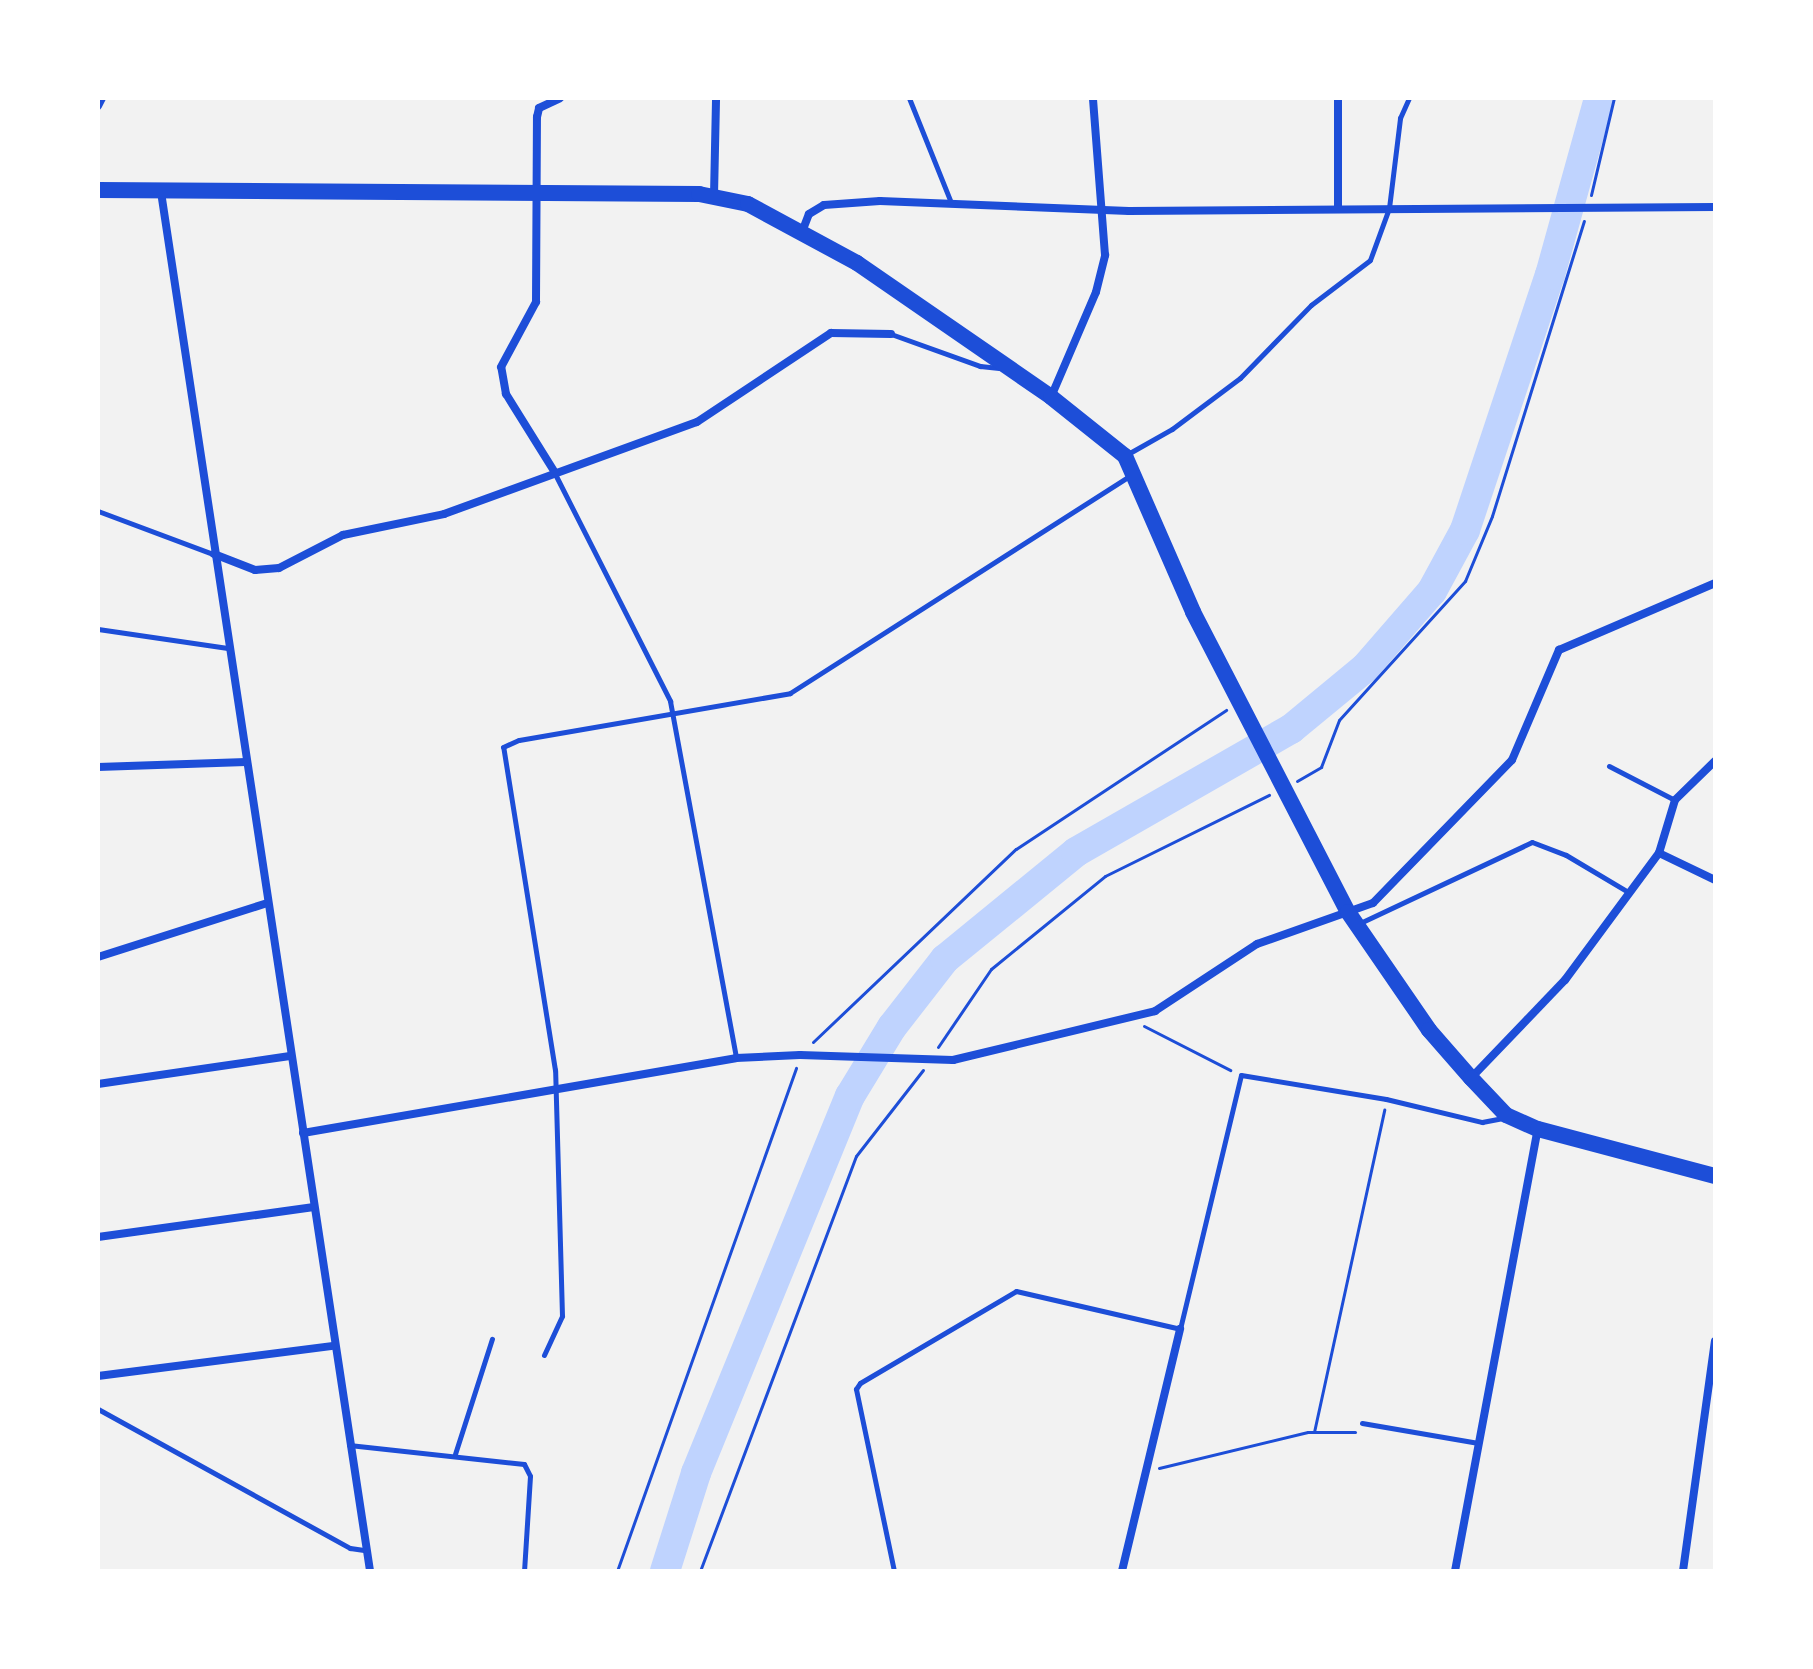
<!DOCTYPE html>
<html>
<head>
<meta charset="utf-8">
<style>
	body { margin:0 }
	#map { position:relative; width:1813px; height:1669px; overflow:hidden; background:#f2f2f2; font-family:Poppins,sans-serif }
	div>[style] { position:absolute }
	.river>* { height:30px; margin:-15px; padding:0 15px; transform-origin:15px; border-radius:15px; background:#bfd3fe }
	.path>* { height:3px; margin:-1.5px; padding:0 1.5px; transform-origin:1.5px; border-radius:1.5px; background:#1d4ed8 }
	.service>* { height:5px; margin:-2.5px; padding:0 2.5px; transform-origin:2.5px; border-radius:2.5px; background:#1d4ed8 }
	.minor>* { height:8px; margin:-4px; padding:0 4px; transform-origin:4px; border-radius:4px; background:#1d4ed8 }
	.primary>* { height:16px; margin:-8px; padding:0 8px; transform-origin:8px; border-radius:8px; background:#1d4ed8 }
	span { translate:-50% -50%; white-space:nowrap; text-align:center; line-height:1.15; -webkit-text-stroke:8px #fff; paint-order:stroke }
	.frame { position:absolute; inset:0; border:100px solid #fff; pointer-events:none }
</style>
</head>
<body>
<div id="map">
	<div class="river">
		<i style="left:665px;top:1571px;width:103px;rotate:-72.4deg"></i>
		<i style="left:696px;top:1473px;width:407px;rotate:-67.8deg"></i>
		<i style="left:850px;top:1096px;width:81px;rotate:-58.7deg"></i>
		<i style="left:892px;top:1027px;width:86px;rotate:-52.1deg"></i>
		<i style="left:945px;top:959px;width:169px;rotate:-39.2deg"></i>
		<i style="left:1076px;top:852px;width:248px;rotate:-29.8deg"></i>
		<i style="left:1291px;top:729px;width:96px;rotate:-39.5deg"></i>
		<i style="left:1365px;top:668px;width:102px;rotate:-49deg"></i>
		<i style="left:1432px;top:591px;width:69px;rotate:-61.6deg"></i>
		<i style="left:1465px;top:530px;width:269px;rotate:-71.6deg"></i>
		<i style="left:1550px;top:275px;width:184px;rotate:-74.5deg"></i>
	</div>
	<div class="path">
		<i style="left:1591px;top:195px;width:100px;rotate:-76.7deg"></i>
		<i style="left:1297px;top:781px;width:28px;rotate:-30deg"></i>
		<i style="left:1321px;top:767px;width:50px;rotate:-69deg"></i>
		<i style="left:1339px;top:720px;width:188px;rotate:-47.8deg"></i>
		<i style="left:1465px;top:581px;width:70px;rotate:-67.4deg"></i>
		<i style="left:1492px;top:516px;width:309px;rotate:-72.7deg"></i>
		<i style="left:1144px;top:1026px;width:97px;rotate:27.1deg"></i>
		<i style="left:813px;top:1042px;width:280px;rotate:-43.6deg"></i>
		<i style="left:1016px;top:849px;width:252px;rotate:-33.5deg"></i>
		<i style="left:938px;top:1047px;width:94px;rotate:-55.8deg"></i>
		<i style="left:991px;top:969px;width:147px;rotate:-39.2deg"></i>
		<i style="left:1105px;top:876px;width:183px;rotate:-26.3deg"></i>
		<i style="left:1314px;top:1432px;width:330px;rotate:-77.7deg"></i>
		<i style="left:1159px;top:1468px;width:153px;rotate:-13.6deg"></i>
		<i style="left:1308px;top:1432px;width:47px"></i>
		<i style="left:617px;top:1571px;width:534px;rotate:-70.41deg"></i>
		<i style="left:700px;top:1571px;width:443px;rotate:-69.4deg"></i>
		<i style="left:856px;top:1156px;width:109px;rotate:-52.1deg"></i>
	</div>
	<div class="service">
		<i style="left:909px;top:98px;width:110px;rotate:68.1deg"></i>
		<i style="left:891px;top:334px;width:95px;rotate:19.8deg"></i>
		<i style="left:980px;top:366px;width:19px;rotate:6deg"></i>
		<i style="left:1126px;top:455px;width:53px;rotate:-29.5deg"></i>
		<i style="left:1172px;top:429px;width:85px;rotate:-36.9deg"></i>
		<i style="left:1240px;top:378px;width:102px;rotate:-45.8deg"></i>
		<i style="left:1311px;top:305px;width:74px;rotate:-37.3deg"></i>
		<i style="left:1370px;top:260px;width:55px;rotate:-69.9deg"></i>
		<i style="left:1389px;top:208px;width:91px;rotate:-83deg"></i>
		<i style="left:1400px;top:118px;width:22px;rotate:-66deg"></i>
		<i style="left:554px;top:472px;width:257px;rotate:63.1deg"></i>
		<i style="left:670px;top:701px;width:363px;rotate:79.5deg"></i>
		<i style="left:98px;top:511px;width:123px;rotate:20.5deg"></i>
		<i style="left:98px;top:629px;width:131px;rotate:8.3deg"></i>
		<i style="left:1609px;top:766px;width:74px;rotate:27.3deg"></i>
		<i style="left:1360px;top:923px;width:190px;rotate:-25.2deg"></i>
		<i style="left:1532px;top:842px;width:36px;rotate:21deg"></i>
		<i style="left:1566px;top:855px;width:74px;rotate:30.7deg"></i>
		<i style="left:544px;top:1355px;width:43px;rotate:-65.2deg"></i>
		<i style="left:562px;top:1316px;width:246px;rotate:-91.6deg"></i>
		<i style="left:555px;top:1070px;width:327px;rotate:-99.1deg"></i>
		<i style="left:503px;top:747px;width:17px;rotate:-24deg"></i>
		<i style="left:519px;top:740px;width:275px;rotate:-9.8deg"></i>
		<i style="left:790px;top:693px;width:405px;rotate:-32.6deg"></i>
		<i style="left:98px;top:1409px;width:288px;rotate:28.9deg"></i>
		<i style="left:350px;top:1548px;width:14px;rotate:8deg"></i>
		<i style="left:1362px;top:1423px;width:118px;rotate:9.8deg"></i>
		<i style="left:349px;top:1445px;width:176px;rotate:6.2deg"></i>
		<i style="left:524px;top:1464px;width:13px;rotate:63deg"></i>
		<i style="left:530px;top:1476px;width:95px;rotate:93.6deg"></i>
		<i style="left:455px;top:1454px;width:121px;rotate:-72.2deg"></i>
		<i style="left:894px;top:1571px;width:186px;rotate:-101.8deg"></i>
		<i style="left:856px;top:1389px;width:7px;rotate:-56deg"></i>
		<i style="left:860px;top:1383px;width:181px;rotate:-30.5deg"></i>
		<i style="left:1016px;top:1291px;width:168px;rotate:13deg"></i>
		<i style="left:1180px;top:1329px;width:261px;rotate:-76.5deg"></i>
		<i style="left:1241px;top:1075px;width:147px;rotate:9.4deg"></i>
		<i style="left:1386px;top:1099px;width:99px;rotate:13.5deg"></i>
		<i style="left:1482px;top:1122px;width:20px;rotate:-11deg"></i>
	</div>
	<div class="minor">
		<i style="left:98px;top:106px;width:9px;rotate:-63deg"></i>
		<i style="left:161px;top:192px;width:1395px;rotate:81.38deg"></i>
		<i style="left:714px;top:196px;width:98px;rotate:-88.8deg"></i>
		<i style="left:1338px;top:207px;width:109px;rotate:-90deg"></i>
		<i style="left:802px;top:232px;width:19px;rotate:-69deg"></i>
		<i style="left:809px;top:214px;width:17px;rotate:-31deg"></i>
		<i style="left:824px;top:205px;width:56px;rotate:-4.1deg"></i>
		<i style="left:880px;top:201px;width:249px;rotate:2.3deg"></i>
		<i style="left:1129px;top:211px;width:586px;rotate:-0.39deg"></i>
		<i style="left:1051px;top:397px;width:114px;rotate:-66.8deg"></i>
		<i style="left:1096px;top:292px;width:38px;rotate:-76deg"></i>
		<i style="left:1105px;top:255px;width:157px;rotate:-94.4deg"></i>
		<i style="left:554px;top:471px;width:91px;rotate:-121.9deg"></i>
		<i style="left:506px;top:394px;width:27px;rotate:-100deg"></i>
		<i style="left:501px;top:367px;width:74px;rotate:-61.7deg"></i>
		<i style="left:536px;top:302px;width:185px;rotate:-89.7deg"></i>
		<i style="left:537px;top:117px;width:9px;rotate:-77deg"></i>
		<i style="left:539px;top:108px;width:23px;rotate:-25deg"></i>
		<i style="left:214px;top:554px;width:44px;rotate:21.3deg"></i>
		<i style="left:255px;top:570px;width:24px;rotate:-5deg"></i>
		<i style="left:279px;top:568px;width:72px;rotate:-27.3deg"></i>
		<i style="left:343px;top:535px;width:103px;rotate:-11.7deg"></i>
		<i style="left:444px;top:514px;width:269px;rotate:-20deg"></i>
		<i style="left:697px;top:422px;width:161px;rotate:-33.6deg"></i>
		<i style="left:831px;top:333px;width:60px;rotate:1deg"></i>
		<i style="left:98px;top:767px;width:148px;rotate:-1.9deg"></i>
		<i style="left:1659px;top:853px;width:62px;rotate:25.7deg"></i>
		<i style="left:98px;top:957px;width:177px;rotate:-17.7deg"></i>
		<i style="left:1471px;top:1078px;width:136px;rotate:-46.2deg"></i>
		<i style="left:1565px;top:980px;width:158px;rotate:-53.5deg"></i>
		<i style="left:1659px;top:853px;width:55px;rotate:-73.2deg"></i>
		<i style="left:1675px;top:800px;width:56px;rotate:-44.3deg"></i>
		<i style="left:98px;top:1084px;width:194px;rotate:-8.3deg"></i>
		<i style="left:303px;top:1133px;width:439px;rotate:-9.8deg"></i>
		<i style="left:736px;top:1058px;width:64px;rotate:-2.7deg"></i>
		<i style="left:800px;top:1055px;width:153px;rotate:1.9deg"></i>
		<i style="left:953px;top:1060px;width:208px;rotate:-13.6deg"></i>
		<i style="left:1155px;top:1011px;width:122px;rotate:-33.3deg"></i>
		<i style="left:1257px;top:944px;width:123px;rotate:-19.5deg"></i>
		<i style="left:1373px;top:903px;width:199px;rotate:-45.8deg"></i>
		<i style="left:1512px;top:760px;width:120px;rotate:-66.9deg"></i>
		<i style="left:1559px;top:650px;width:170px;rotate:-23.2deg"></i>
		<i style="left:98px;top:1237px;width:218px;rotate:-7.9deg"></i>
		<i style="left:98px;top:1376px;width:237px;rotate:-7.3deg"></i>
		<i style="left:1122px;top:1571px;width:249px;rotate:-76.5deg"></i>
		<i style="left:1455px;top:1571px;width:450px;rotate:-79.4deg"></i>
		<i style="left:1683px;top:1571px;width:232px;rotate:-82.1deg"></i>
	</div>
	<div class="primary">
		<i style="left:98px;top:190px;width:601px;rotate:0.38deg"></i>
		<i style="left:699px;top:194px;width:50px;rotate:11.5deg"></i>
		<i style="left:748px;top:204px;width:124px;rotate:28.4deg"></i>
		<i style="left:857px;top:263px;width:236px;rotate:34.6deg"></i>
		<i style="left:1051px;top:397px;width:95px;rotate:38.6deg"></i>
		<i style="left:1125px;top:456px;width:170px;rotate:66.4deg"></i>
		<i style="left:1193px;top:612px;width:338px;rotate:62.7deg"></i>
		<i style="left:1348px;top:912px;width:143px;rotate:55.5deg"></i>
		<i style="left:1429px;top:1030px;width:64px;rotate:48.8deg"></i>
		<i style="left:1471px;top:1078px;width:51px;rotate:46.6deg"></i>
		<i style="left:1506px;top:1115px;width:35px;rotate:24deg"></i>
		<i style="left:1538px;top:1129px;width:183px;rotate:14.9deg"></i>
	</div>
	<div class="frame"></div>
</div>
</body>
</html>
